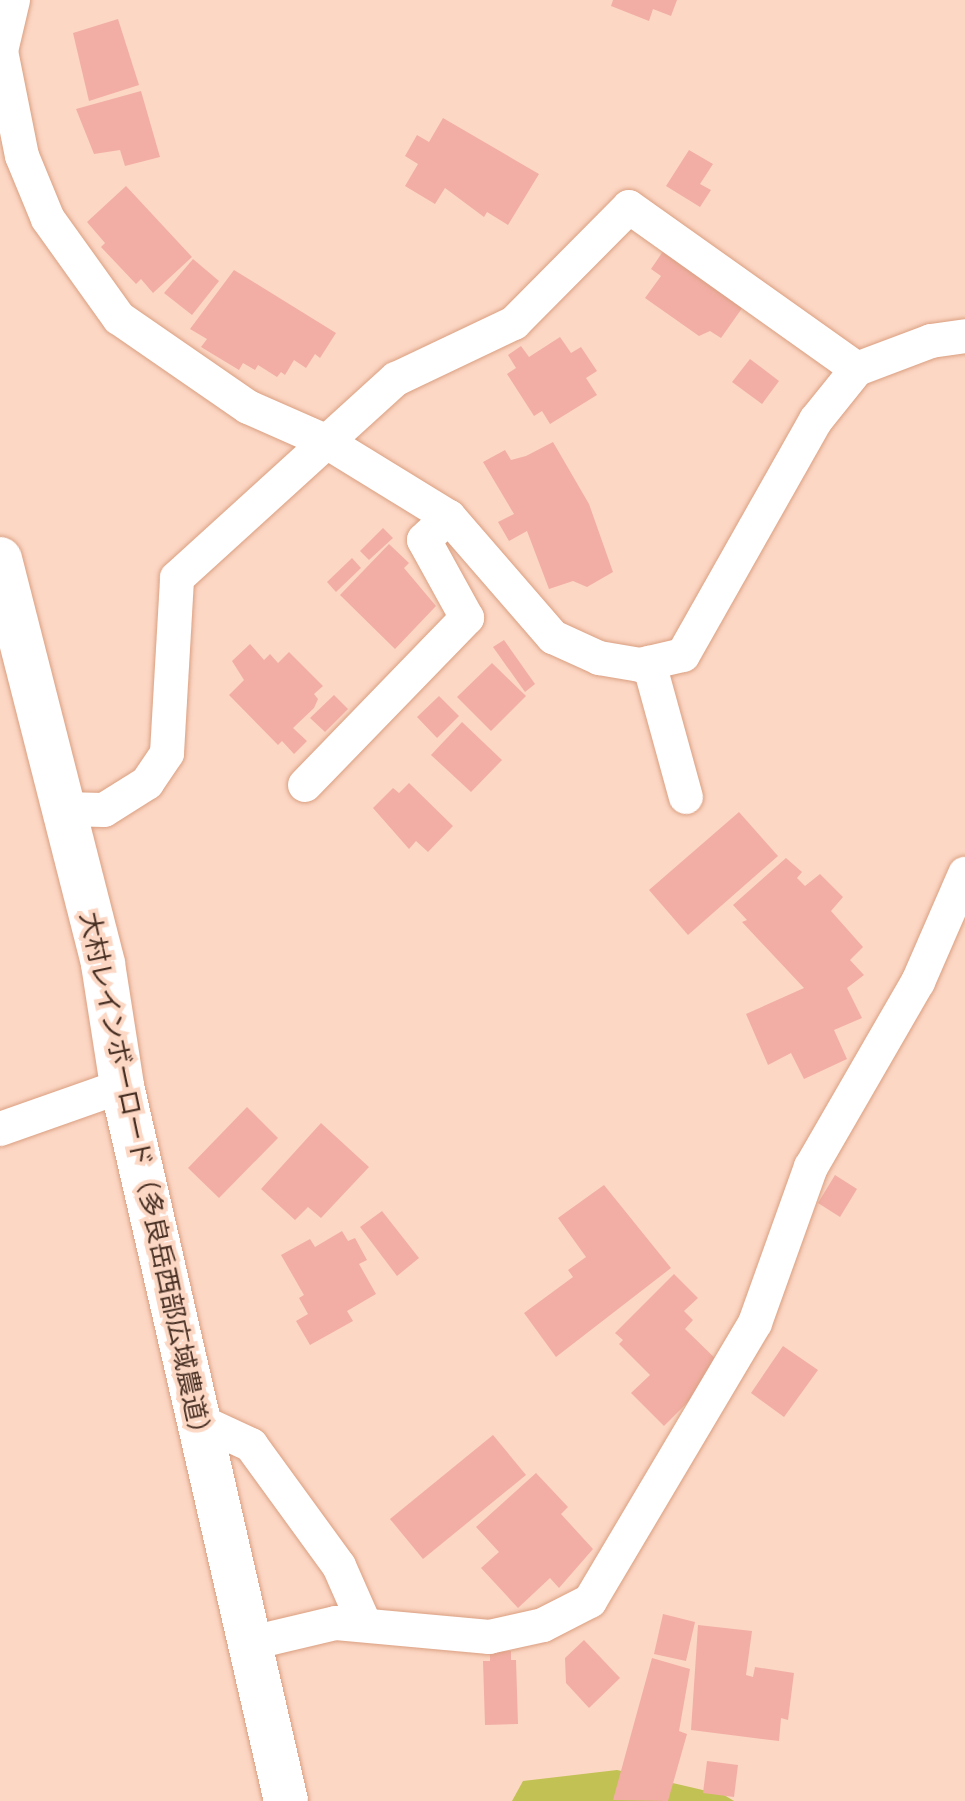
<!DOCTYPE html>
<html>
<head>
<meta charset="utf-8">
<style>
	body { margin:0 }
	#map { position:relative; width:965px; height:1801px; overflow:hidden; background:#fcd7c4; font-family:"PT Sans","Noto Sans JP",sans-serif }
	div>[style] { position:absolute }
	.green>* { inset:0; background:#c2c154 }
	.building>* { inset:0; background:#f2aea4 }
	.roads { filter:drop-shadow(0 0 2px #da9f81) drop-shadow(0 0 2px #da9f81) }
	.street>* { height:34px; margin:-17px; padding:0 17px; transform-origin:17px; border-radius:17px; background:#fff }
	.secondary>* { height:44px; margin:-22px; padding:0 22px; transform-origin:22px; border-radius:22px; background:#fff }
	span { translate:-50% -50%; white-space:nowrap; text-align:center; line-height:1.15; -webkit-text-stroke:8px #fcd7c4; paint-order:stroke }
	.street-label { font-size:26px; color:#472f23 }
</style>
</head>
<body>
<div id="map">
	<div class="green">
		<i style="clip-path:polygon(617px 1770px,724px 1795px,734px 1801px,512px 1801px,523px 1781px)"></i>
	</div>
	<div class="building">
		<i style="clip-path:polygon(613px 0,677px 0,671px 16px,653px 9px,649px 21px,611px 6px)"></i>
		<i style="clip-path:polygon(118px 19px,139px 85px,89px 101px,73px 33px)"></i>
		<i style="clip-path:polygon(141px 91px,160px 157px,125px 166px,120px 150px,94px 154px,76px 109px)"></i>
		<i style="clip-path:polygon(443px 118px,539px 174px,508px 225px,487px 212px,484px 217px,445px 188px,435px 204px,405px 186px,418px 164px,405px 156px,417px 135px,429px 142px)"></i>
		<i style="clip-path:polygon(689px 150px,713px 164px,700px 184px,711px 190px,700px 207px,666px 186px)"></i>
		<i style="clip-path:polygon(126px 186px,192px 257px,153px 293px,141px 279px,136px 284px,101px 247px,105px 243px,87px 222px)"></i>
		<i style="clip-path:polygon(666px 247px,745px 304px,721px 338px,710px 331px,699px 336px,645px 298px,661px 276px,651px 269px)"></i>
		<i style="clip-path:polygon(193px 259px,219px 281px,192px 315px,164px 293px)"></i>
		<i style="clip-path:polygon(234px 270px,336px 333px,320px 358px,315px 354px,306px 368px,294px 360px,285px 375px,281px 372px,277px 377px,258px 365px,255px 370px,243px 363px,239px 370px,201px 347px,207px 339px,190px 329px)"></i>
		<i style="clip-path:polygon(560px 337px,571px 353px,581px 347px,597px 371px,586px 378px,597px 395px,550px 424px,542px 411px,534px 416px,507px 374px,516px 368px,508px 355px,521px 346px,529px 357px)"></i>
		<i style="clip-path:polygon(750px 359px,779px 381px,762px 404px,732px 382px)"></i>
		<i style="clip-path:polygon(553px 442px,589px 504px,613px 572px,587px 587px,573px 581px,549px 589px,527px 531px,509px 541px,498px 522px,514px 514px,483px 462px,505px 450px,511px 460px,526px 456px)"></i>
		<i style="clip-path:polygon(383px 528px,393px 538px,369px 560px,360px 551px)"></i>
		<i style="clip-path:polygon(389px 544px,409px 563px,404px 568px,436px 606px,395px 649px,340px 595px)"></i>
		<i style="clip-path:polygon(352px 558px,361px 568px,336px 592px,327px 582px)"></i>
		<i style="clip-path:polygon(504px 640px,535px 684px,525px 692px,493px 647px)"></i>
		<i style="clip-path:polygon(250px 644px,264px 660px,270px 654px,278px 663px,289px 652px,323px 686px,314px 694px,318px 699px,314px 708px,293px 728px,307px 741px,294px 754px,282px 741px,278px 745px,229px 695px,244px 680px,232px 661px)"></i>
		<i style="clip-path:polygon(492px 663px,526px 696px,491px 731px,457px 697px)"></i>
		<i style="clip-path:polygon(334px 695px,348px 709px,325px 732px,310px 718px)"></i>
		<i style="clip-path:polygon(439px 696px,459px 716px,437px 738px,417px 717px)"></i>
		<i style="clip-path:polygon(462px 722px,502px 760px,471px 792px,431px 755px)"></i>
		<i style="clip-path:polygon(409px 783px,453px 826px,428px 852px,416px 841px,409px 849px,373px 808px,393px 788px,399px 793px)"></i>
		<i style="clip-path:polygon(739px 812px,778px 856px,688px 935px,649px 890px)"></i>
		<i style="clip-path:polygon(786px 858px,802px 872px,797px 878px,805px 886px,820px 874px,843px 897px,831px 911px,863px 947px,850px 960px,864px 975px,847px 988px,862px 1018px,834px 1030px,847px 1059px,804px 1079px,791px 1053px,768px 1065px,746px 1014px,804px 988px,742px 922px,747px 920px,733px 905px)"></i>
		<i style="clip-path:polygon(247px 1107px,278px 1138px,219px 1198px,188px 1168px)"></i>
		<i style="clip-path:polygon(321px 1123px,369px 1167px,321px 1218px,308px 1207px,295px 1220px,261px 1189px)"></i>
		<i style="clip-path:polygon(835px 1175px,857px 1189px,840px 1217px,818px 1203px)"></i>
		<i style="clip-path:polygon(604px 1185px,671px 1268px,556px 1357px,524px 1313px,573px 1277px,568px 1270px,586px 1257px,558px 1218px)"></i>
		<i style="clip-path:polygon(382px 1211px,419px 1258px,397px 1276px,360px 1227px)"></i>
		<i style="clip-path:polygon(342px 1231px,348px 1241px,355px 1238px,367px 1260px,359px 1264px,376px 1294px,347px 1311px,353px 1321px,310px 1345px,296px 1321px,308px 1314px,299px 1298px,304px 1295px,281px 1255px,310px 1239px,315px 1247px)"></i>
		<i style="clip-path:polygon(674px 1274px,698px 1298px,684px 1311px,693px 1320px,685px 1329px,720px 1363px,711px 1379px,664px 1426px,631px 1393px,650px 1375px,619px 1344px,623px 1340px,615px 1333px)"></i>
		<i style="clip-path:polygon(783px 1346px,818px 1370px,784px 1417px,751px 1393px)"></i>
		<i style="clip-path:polygon(493px 1435px,526px 1475px,423px 1559px,390px 1519px)"></i>
		<i style="clip-path:polygon(536px 1473px,568px 1507px,561px 1514px,593px 1549px,559px 1588px,550px 1578px,518px 1608px,481px 1568px,499px 1552px,476px 1527px)"></i>
		<i style="clip-path:polygon(663px 1614px,695px 1622px,686px 1661px,654px 1654px)"></i>
		<i style="clip-path:polygon(698px 1625px,752px 1631px,746px 1675px,753px 1677px,755px 1667px,794px 1673px,788px 1720px,781px 1718px,779px 1741px,691px 1730px)"></i>
		<i style="clip-path:polygon(584px 1640px,620px 1678px,589px 1708px,566px 1683px,565px 1658px)"></i>
		<i style="clip-path:polygon(511px 1651px,511px 1660px,516px 1660px,518px 1724px,485px 1725px,483px 1661px,490px 1661px,490px 1652px)"></i>
		<i style="clip-path:polygon(652px 1658px,690px 1669px,679px 1731px,687px 1734px,668px 1801px,613px 1800px)"></i>
		<i style="clip-path:polygon(707px 1761px,738px 1765px,734px 1797px,703px 1793px)"></i>
	</div>
	<div class="roads">
		<div class="street">
			<i style="left:13px;top:0;width:52px;rotate:103.2deg"></i>
			<i style="left:1px;top:51px;width:107px;rotate:78.7deg"></i>
			<i style="left:22px;top:156px;width:68px;rotate:67.6deg"></i>
			<i style="left:48px;top:219px;width:122px;rotate:54.4deg"></i>
			<i style="left:119px;top:318px;width:157px;rotate:34.6deg"></i>
			<i style="left:248px;top:407px;width:84px;rotate:23.8deg"></i>
			<i style="left:325px;top:441px;width:145px;rotate:31.5deg"></i>
			<i style="left:449px;top:517px;width:159px;rotate:49.1deg"></i>
			<i style="left:553px;top:637px;width:51px;rotate:24.5deg"></i>
			<i style="left:599px;top:658px;width:42px;rotate:9.7deg"></i>
			<i style="left:640px;top:665px;width:44px;rotate:-13.1deg"></i>
			<i style="left:683px;top:655px;width:270px;rotate:-60.5deg"></i>
			<i style="left:816px;top:420px;width:65px;rotate:-51.2deg"></i>
			<i style="left:857px;top:369px;width:79px;rotate:-20.7deg"></i>
			<i style="left:931px;top:341px;width:34px;rotate:-8deg"></i>
			<i style="left:649px;top:663px;width:139px;rotate:74.6deg"></i>
			<i style="left:305px;top:785px;width:233px;rotate:-45.9deg"></i>
			<i style="left:467px;top:618px;width:89px;rotate:-118.9deg"></i>
			<i style="left:424px;top:540px;width:34px;rotate:-43deg"></i>
			<i style="left:64px;top:809px;width:40px;rotate:1.4deg"></i>
			<i style="left:104px;top:810px;width:51px;rotate:-32.1deg"></i>
			<i style="left:147px;top:783px;width:36px;rotate:-56deg"></i>
			<i style="left:167px;top:753px;width:175px;rotate:-86.7deg"></i>
			<i style="left:177px;top:578px;width:296px;rotate:-42.3deg"></i>
			<i style="left:396px;top:379px;width:131px;rotate:-25.4deg"></i>
			<i style="left:514px;top:323px;width:163px;rotate:-45.2deg"></i>
			<i style="left:629px;top:207px;width:280px;rotate:35.4deg"></i>
			<i style="left:0;top:1129px;width:129px;rotate:-19.4deg"></i>
			<i style="left:197px;top:1420px;width:60px;rotate:24.8deg"></i>
			<i style="left:251px;top:1445px;width:150px;rotate:54deg"></i>
			<i style="left:339px;top:1566px;width:64px;rotate:66.2deg"></i>
			<i style="left:247px;top:1644px;width:91px;rotate:-13.3deg"></i>
			<i style="left:336px;top:1623px;width:154px;rotate:5.2deg"></i>
			<i style="left:489px;top:1637px;width:55px;rotate:-12.5deg"></i>
			<i style="left:543px;top:1625px;width:53px;rotate:-27.1deg"></i>
			<i style="left:590px;top:1601px;width:323px;rotate:-59.3deg"></i>
			<i style="left:755px;top:1323px;width:166px;rotate:-70.3deg"></i>
			<i style="left:811px;top:1167px;width:214px;rotate:-60deg"></i>
			<i style="left:918px;top:982px;width:118px;rotate:-66.5deg"></i>
		</div>
		<div class="secondary">
			<i style="left:0;top:559px;width:418px;rotate:75.7deg"></i>
			<i style="left:103px;top:964px;width:123px;rotate:81.1deg"></i>
			<i style="left:122px;top:1086px;width:734px;rotate:77.08deg"></i>
		</div>
	</div>
	<div class="street-label">
		<span style="left:146px;top:1179px;rotate:78deg">大村レインボーロード（多良岳西部広域農道）</span>
	</div>
</div>
</body>
</html>
